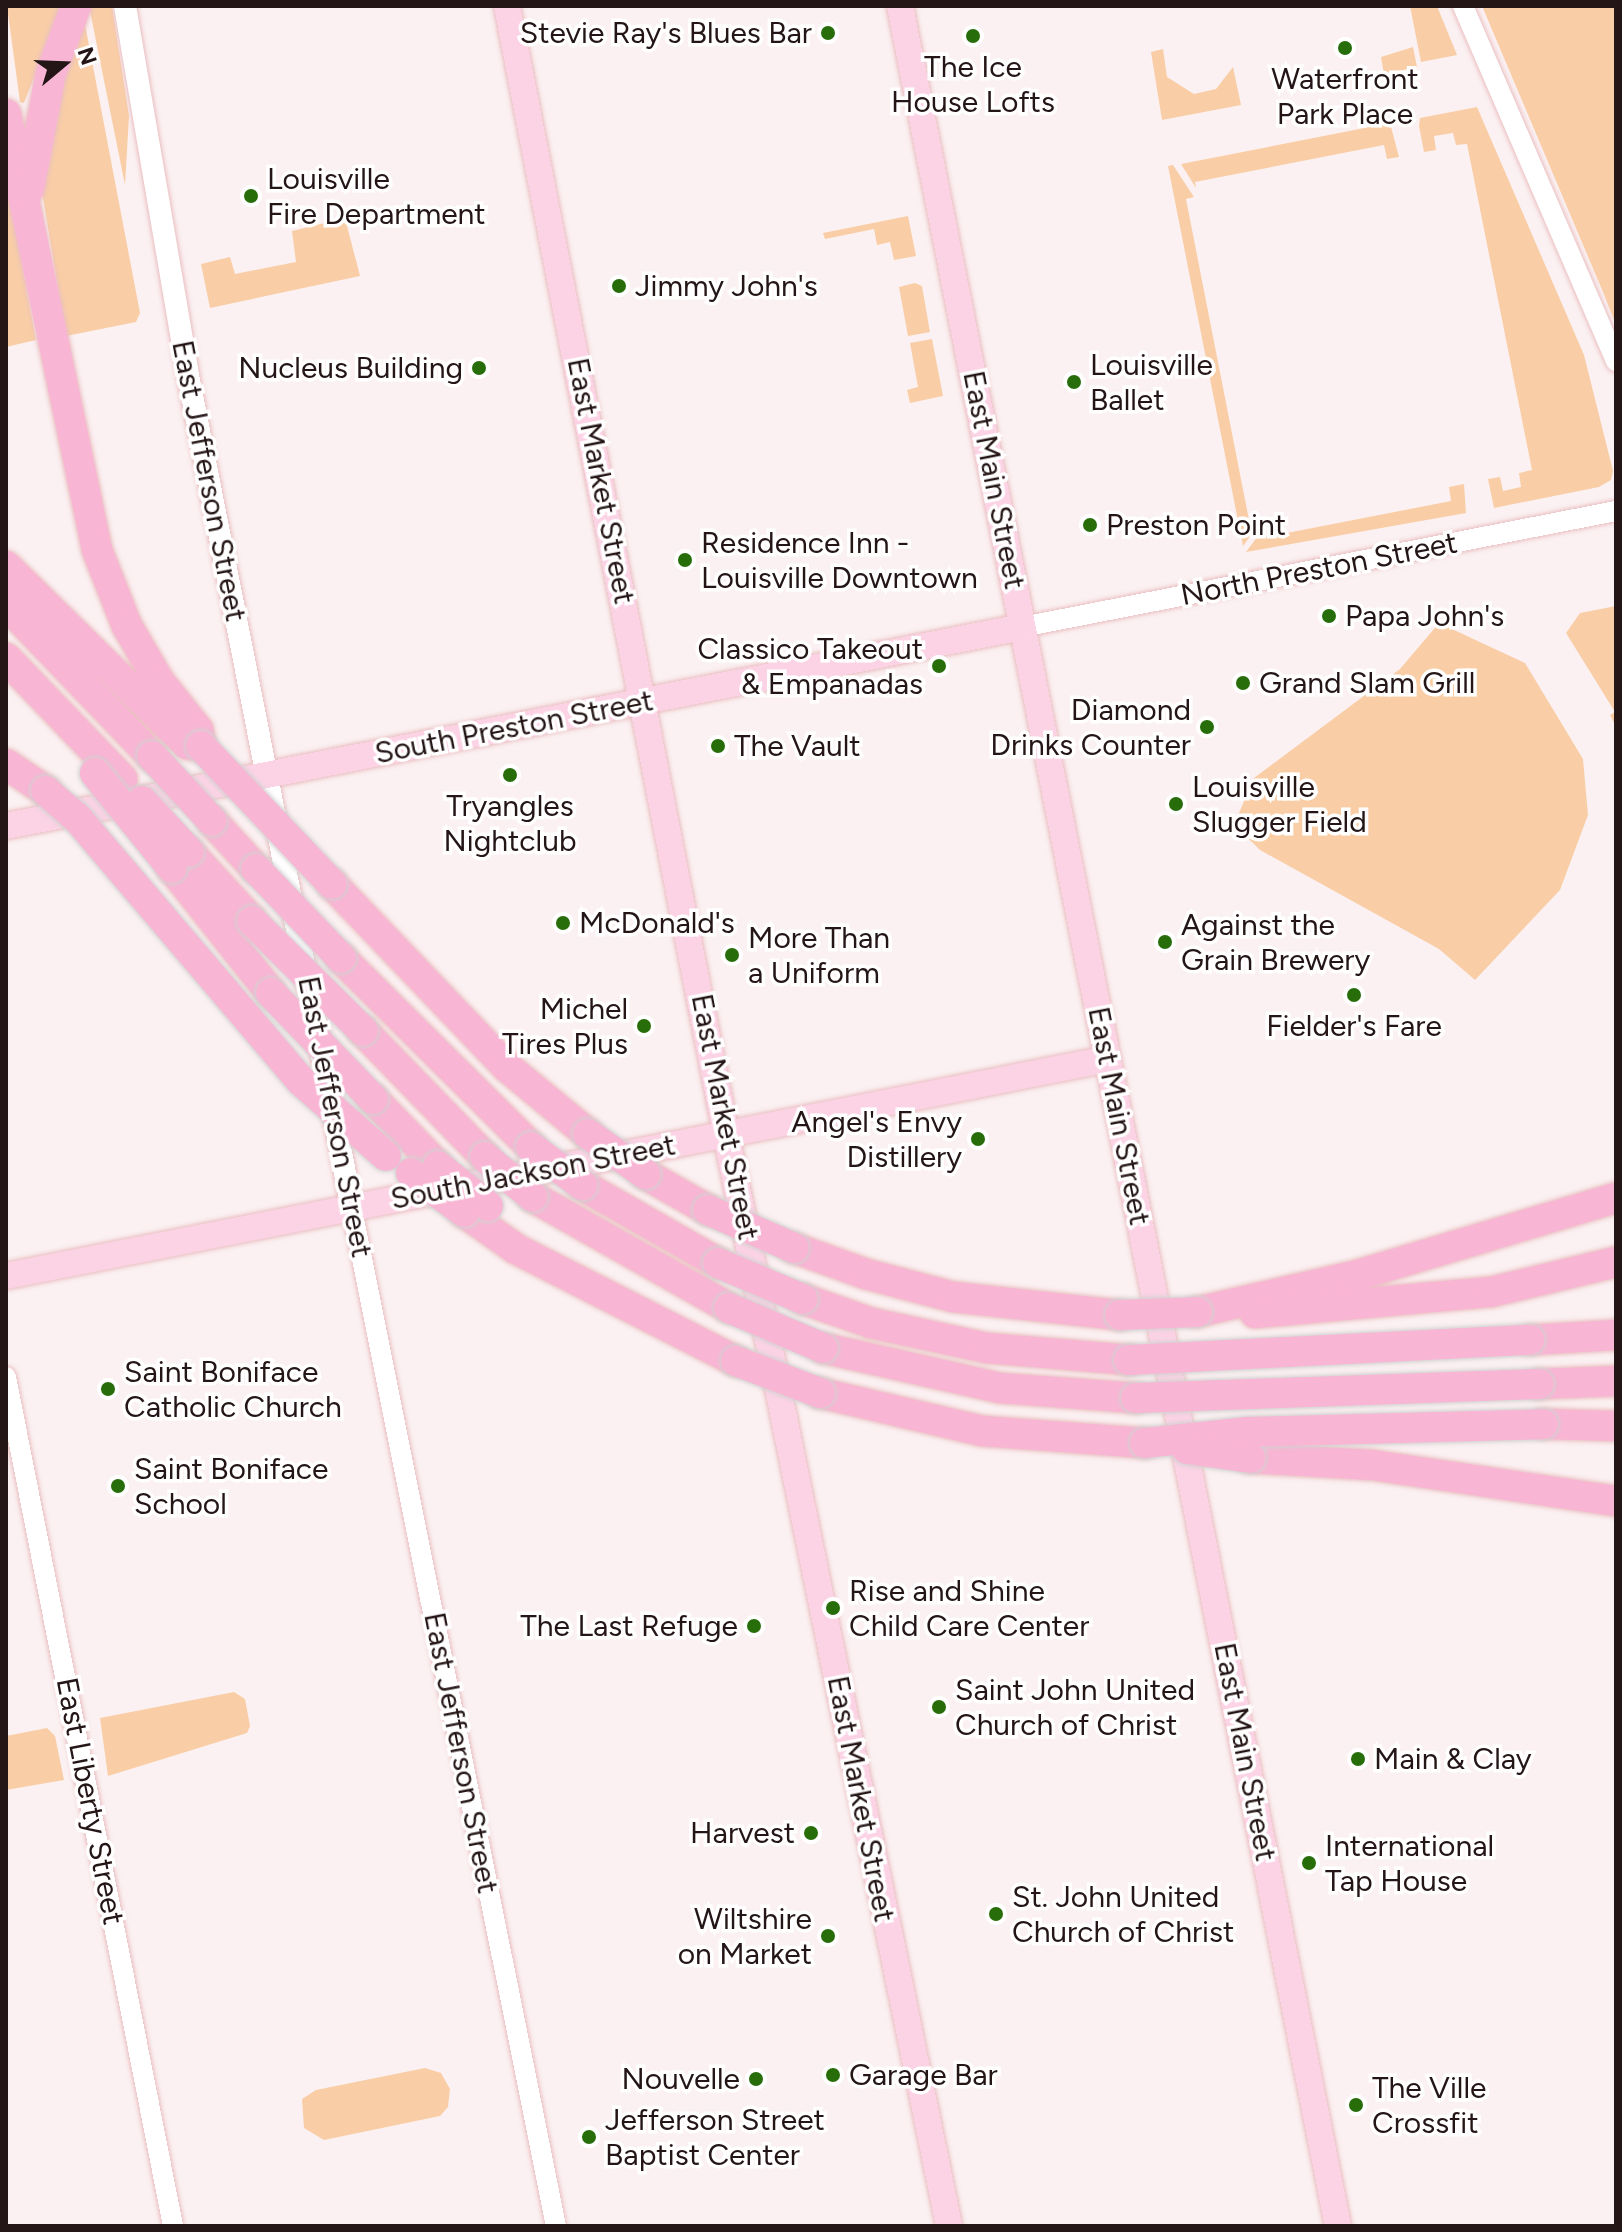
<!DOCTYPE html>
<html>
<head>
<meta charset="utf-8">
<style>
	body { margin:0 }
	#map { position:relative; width:1622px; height:2232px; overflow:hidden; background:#fbf1f2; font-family:Figtree,sans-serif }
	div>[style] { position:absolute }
	.green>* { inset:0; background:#f9cea6 }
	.roads { filter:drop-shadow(0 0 2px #eabfc1) drop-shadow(0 0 2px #eabfc1) }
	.tertiary>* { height:20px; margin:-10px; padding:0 10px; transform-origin:10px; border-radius:10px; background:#fff }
	.secondary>* { height:22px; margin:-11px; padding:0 11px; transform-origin:11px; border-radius:11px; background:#fff }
	.primary>* { height:26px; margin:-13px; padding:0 13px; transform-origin:13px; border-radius:13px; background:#fbd3e5 }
	.motorway>* { height:30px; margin:-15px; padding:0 15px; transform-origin:15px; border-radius:15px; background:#f9b5d4 }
	.bridges { filter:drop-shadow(0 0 2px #d3d0d0) drop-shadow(0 0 2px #d3d0d0) }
	.motorway-bridge>* { height:30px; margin:-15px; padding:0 15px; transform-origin:15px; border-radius:15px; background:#f9b5d4 }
	.dots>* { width:22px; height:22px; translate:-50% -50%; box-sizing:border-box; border:4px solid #fff; border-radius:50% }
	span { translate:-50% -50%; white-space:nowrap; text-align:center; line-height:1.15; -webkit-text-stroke:7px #fff; paint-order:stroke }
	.poi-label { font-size:30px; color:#241516 }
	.right { translate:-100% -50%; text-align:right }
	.left { translate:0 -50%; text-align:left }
	.street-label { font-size:30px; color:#241516 }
	.frame { position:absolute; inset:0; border:8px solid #241516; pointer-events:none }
	.north { position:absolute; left:24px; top:24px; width:80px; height:80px; -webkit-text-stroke:6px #fff; paint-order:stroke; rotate:71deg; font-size:22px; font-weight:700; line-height:32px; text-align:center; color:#241516 }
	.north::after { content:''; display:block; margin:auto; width:28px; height:36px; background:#241516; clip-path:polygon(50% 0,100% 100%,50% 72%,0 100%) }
</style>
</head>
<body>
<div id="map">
	<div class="green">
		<i style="clip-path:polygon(7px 6px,62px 6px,24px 103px,20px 102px)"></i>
		<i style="clip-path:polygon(89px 6px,112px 6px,129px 116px,125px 185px)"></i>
		<i style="clip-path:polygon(1410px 6px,1437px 6px,1457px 55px,1421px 62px)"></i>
		<i style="clip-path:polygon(1482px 6px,1616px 6px,1616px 325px,1603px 292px)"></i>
		<i style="clip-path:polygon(84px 19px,140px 313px,136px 322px,66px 336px,42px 192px,54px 108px)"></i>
		<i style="clip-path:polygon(1413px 47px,1417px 67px,1384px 74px,1381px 57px)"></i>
		<i style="clip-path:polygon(1163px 49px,1167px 77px,1194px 94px,1216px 89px,1233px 67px,1241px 105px,1162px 120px,1151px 52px)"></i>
		<i style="clip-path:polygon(1477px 107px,1584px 355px,1613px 471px,1611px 480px,1599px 487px,1494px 508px,1488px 479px,1500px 477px,1503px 491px,1521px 487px,1519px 473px,1532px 470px,1467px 144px,1456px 145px,1453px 133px,1434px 136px,1436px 150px,1424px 152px,1419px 126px,1420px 118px)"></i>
		<i style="clip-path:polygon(1390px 123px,1399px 157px,1387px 159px,1384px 145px,1195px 182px,1196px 188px,1181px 164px)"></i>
		<i style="clip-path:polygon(1173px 165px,1194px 197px,1186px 199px,1250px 525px,1259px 524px,1243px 546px,1168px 166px)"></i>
		<i style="clip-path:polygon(6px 179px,36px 340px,6px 347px)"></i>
		<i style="clip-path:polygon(908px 216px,916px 256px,894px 260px,890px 242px,877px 245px,874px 229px,825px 239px,823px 233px)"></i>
		<i style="clip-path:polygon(345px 218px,360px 276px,210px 308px,201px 264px,230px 257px,235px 274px,296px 262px,292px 231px)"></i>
		<i style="clip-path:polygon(915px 283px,922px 286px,930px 332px,908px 336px,899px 287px)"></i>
		<i style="clip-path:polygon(932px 339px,943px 396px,910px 403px,907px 390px,918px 387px,910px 343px)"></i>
		<i style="clip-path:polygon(1464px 484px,1466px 513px,1246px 552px,1264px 528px,1266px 537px,1451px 501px,1449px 487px)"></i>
		<i style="clip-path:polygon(1616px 606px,1616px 727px,1610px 715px,1615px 712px,1566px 633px,1580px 613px)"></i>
		<i style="clip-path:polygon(1439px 623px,1525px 663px,1583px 759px,1588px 815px,1560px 890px,1475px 980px,1439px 949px,1260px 850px,1247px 837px,1239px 813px,1254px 778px,1400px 669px)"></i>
		<i style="clip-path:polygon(234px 1692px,245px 1699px,250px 1726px,247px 1733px,108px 1776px,100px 1718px)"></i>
		<i style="clip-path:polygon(47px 1728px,55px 1736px,64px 1780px,6px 1790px,6px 1736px)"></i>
		<i style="clip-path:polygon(425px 2068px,441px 2073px,450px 2089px,448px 2107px,440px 2116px,324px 2140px,304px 2128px,302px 2099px,316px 2090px)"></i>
	</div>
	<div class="roads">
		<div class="tertiary">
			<i style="left:1463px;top:6px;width:387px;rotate:66.7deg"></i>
			<i style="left:1022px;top:627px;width:605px;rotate:-11.05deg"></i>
			<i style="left:352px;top:1209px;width:1037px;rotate:78.66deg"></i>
			<i style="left:6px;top:1377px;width:865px;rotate:78.87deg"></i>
		</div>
		<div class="secondary">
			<i style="left:125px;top:6px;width:369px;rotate:80.3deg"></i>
			<i style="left:187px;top:370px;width:855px;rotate:78.87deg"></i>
		</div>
		<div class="primary">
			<i style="left:507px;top:6px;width:1164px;rotate:79.01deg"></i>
			<i style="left:729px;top:1149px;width:1099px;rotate:78.45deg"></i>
			<i style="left:900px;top:6px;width:2263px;rotate:78.84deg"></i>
			<i style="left:6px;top:826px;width:1035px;rotate:-11.08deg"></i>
			<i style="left:6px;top:1276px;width:1123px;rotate:-11.14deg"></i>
		</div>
		<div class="motorway">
			<i style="left:6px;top:114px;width:445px;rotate:78.2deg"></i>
			<i style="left:97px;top:550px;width:82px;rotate:68.5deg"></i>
			<i style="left:127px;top:626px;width:64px;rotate:59.8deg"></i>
			<i style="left:159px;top:681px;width:63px;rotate:51.5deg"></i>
			<i style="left:198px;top:730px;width:16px;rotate:79deg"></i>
			<i style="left:201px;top:746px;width:14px;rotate:-172deg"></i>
			<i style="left:187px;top:744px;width:254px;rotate:-135.5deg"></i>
			<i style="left:29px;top:189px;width:118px;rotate:-79.3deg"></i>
			<i style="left:51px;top:73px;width:72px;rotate:-69.5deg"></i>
			<i style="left:6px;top:604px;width:211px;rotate:46.2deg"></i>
			<i style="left:6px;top:658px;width:168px;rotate:46.2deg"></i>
			<i style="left:6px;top:764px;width:48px;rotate:34deg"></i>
			<i style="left:212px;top:821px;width:65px;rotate:47.5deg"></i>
			<i style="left:189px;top:852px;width:93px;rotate:47.6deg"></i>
			<i style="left:172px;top:868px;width:159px;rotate:51.6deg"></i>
			<i style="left:332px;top:884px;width:253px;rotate:46.3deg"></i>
			<i style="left:507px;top:1067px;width:105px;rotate:39.6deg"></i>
			<i style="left:341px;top:958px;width:268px;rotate:44.8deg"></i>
			<i style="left:363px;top:1031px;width:175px;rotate:45.9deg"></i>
			<i style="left:373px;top:1099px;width:93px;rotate:45.9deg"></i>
			<i style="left:645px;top:1174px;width:73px;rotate:29.7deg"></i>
			<i style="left:582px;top:1185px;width:157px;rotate:29.8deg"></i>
			<i style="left:533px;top:1197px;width:225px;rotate:29.5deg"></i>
			<i style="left:464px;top:1212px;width:64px;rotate:35.4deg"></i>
			<i style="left:516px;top:1249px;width:247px;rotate:27deg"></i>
			<i style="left:794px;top:1248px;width:77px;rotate:19.9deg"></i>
			<i style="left:866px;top:1274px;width:90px;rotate:14.8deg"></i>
			<i style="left:953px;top:1297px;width:168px;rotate:6.2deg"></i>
			<i style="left:803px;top:1299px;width:72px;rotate:19.4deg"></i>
			<i style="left:871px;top:1323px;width:119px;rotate:12.2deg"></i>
			<i style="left:987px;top:1348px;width:143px;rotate:4.8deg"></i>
			<i style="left:1197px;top:1312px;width:161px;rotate:-12.9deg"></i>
			<i style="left:1354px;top:1276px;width:273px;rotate:-16.6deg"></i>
			<i style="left:1255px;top:1313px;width:237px;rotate:-5.1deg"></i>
			<i style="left:1491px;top:1292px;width:129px;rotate:-13.5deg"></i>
			<i style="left:1530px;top:1340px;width:86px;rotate:-3.3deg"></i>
			<i style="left:823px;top:1348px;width:181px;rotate:12.7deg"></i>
			<i style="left:1000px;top:1388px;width:136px;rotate:4.2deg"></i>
			<i style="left:1539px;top:1384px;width:77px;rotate:-2.2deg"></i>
			<i style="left:820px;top:1393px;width:166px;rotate:13.2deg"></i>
			<i style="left:982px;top:1431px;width:163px;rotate:4.2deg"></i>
			<i style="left:1543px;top:1424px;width:73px;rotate:1.6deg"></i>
			<i style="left:1250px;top:1458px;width:122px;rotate:3.3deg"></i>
			<i style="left:1372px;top:1465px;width:247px;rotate:8.4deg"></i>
		</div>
	</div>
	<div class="bridges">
		<div class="motorway-bridge">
			<i style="left:201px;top:746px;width:190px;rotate:46.5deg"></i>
			<i style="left:152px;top:756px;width:88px;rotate:47.3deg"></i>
			<i style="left:95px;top:773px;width:122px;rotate:51deg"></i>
			<i style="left:46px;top:791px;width:43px;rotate:41.2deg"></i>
			<i style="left:78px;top:819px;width:344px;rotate:49.6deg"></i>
			<i style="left:301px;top:1081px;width:113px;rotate:41.4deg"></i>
			<i style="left:142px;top:801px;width:69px;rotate:47.3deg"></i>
			<i style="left:256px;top:869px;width:123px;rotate:46.3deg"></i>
			<i style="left:252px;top:921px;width:156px;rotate:44.7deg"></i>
			<i style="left:271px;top:993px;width:147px;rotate:46.1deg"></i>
			<i style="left:588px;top:1134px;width:70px;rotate:35.1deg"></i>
			<i style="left:531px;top:1147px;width:64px;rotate:36.7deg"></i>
			<i style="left:485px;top:1157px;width:62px;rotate:39.8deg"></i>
			<i style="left:438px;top:1166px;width:64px;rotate:38.7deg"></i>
			<i style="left:411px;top:1173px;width:66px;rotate:36.3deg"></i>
			<i style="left:708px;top:1210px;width:94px;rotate:23.8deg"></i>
			<i style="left:718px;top:1263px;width:92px;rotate:23deg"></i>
			<i style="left:729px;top:1308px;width:102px;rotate:23.1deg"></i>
			<i style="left:1120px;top:1315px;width:77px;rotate:-2.2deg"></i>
			<i style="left:1129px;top:1360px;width:401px;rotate:-2.9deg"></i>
			<i style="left:736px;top:1361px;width:90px;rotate:20.9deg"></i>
			<i style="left:1136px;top:1398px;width:403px;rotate:-2deg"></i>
			<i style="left:1145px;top:1443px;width:103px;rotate:-6.2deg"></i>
			<i style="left:1247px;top:1432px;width:296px;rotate:-1.5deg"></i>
			<i style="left:1187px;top:1449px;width:64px;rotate:8.1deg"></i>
		</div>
	</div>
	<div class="dots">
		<i style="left:828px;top:33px;background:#276d0a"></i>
		<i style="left:973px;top:36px;background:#276d0a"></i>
		<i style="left:1345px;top:48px;background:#276d0a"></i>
		<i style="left:251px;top:196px;background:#276d0a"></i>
		<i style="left:619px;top:286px;background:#276d0a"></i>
		<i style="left:479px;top:368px;background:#276d0a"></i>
		<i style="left:1074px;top:382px;background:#276d0a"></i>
		<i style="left:1090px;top:525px;background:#276d0a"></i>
		<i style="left:685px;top:560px;background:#276d0a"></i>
		<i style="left:1329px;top:616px;background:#276d0a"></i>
		<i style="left:939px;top:666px;background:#276d0a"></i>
		<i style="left:1243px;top:683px;background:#276d0a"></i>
		<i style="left:1207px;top:727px;background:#276d0a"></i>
		<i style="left:718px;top:746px;background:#276d0a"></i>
		<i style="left:510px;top:775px;background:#276d0a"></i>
		<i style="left:1176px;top:804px;background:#276d0a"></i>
		<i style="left:563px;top:923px;background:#276d0a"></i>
		<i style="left:1165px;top:942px;background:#276d0a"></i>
		<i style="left:732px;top:955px;background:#276d0a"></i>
		<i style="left:1354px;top:995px;background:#276d0a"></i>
		<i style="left:644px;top:1026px;background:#276d0a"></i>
		<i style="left:978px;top:1139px;background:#276d0a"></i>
		<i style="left:108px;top:1389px;background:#276d0a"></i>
		<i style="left:118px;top:1486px;background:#276d0a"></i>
		<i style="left:833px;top:1608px;background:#276d0a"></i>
		<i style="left:754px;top:1626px;background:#276d0a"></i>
		<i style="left:939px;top:1707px;background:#276d0a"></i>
		<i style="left:1358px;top:1759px;background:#276d0a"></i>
		<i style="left:811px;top:1833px;background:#276d0a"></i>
		<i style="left:1309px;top:1863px;background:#276d0a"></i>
		<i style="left:996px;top:1914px;background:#276d0a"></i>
		<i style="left:828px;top:1936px;background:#276d0a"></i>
		<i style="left:833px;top:2075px;background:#276d0a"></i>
		<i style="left:756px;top:2079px;background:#276d0a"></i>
		<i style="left:1356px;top:2105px;background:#276d0a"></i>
		<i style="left:589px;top:2137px;background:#276d0a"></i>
	</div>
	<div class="poi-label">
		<span class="right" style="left:812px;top:33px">Stevie Ray's Blues Bar</span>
		<span style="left:973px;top:84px">The Ice<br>House Lofts</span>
		<span style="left:1345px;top:96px">Waterfront<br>Park Place</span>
		<span class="left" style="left:267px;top:196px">Louisville<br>Fire Department</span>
		<span class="left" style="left:635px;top:286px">Jimmy John's</span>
		<span class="left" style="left:1090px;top:382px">Louisville<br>Ballet</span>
		<span class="right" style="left:463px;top:368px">Nucleus Building</span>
		<span class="left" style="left:1106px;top:525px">Preston Point</span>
		<span class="left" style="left:701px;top:560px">Residence Inn -<br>Louisville Downtown</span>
		<span class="left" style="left:1345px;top:616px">Papa John's</span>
		<span class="right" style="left:923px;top:666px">Classico Takeout<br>&amp; Empanadas</span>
		<span class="left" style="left:1259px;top:683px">Grand Slam Grill</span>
		<span class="right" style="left:1191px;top:727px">Diamond<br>Drinks Counter</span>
		<span class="left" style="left:734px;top:746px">The Vault</span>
		<span class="left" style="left:1192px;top:804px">Louisville<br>Slugger Field</span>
		<span style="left:510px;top:823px">Tryangles<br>Nightclub</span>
		<span class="left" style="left:579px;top:923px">McDonald's</span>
		<span class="left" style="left:1181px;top:942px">Against the<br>Grain Brewery</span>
		<span class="left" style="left:748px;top:955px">More Than<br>a Uniform</span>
		<span class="right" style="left:628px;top:1026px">Michel<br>Tires Plus</span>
		<span style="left:1354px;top:1026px">Fielder's Fare</span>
		<span class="right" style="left:962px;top:1139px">Angel's Envy<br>Distillery</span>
		<span class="left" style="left:124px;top:1389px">Saint Boniface<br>Catholic Church</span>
		<span class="left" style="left:134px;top:1486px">Saint Boniface<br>School</span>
		<span class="left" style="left:849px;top:1608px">Rise and Shine<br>Child Care Center</span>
		<span class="right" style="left:738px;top:1626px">The Last Refuge</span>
		<span class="left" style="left:955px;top:1707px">Saint John United<br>Church of Christ</span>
		<span class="left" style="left:1374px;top:1759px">Main &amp; Clay</span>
		<span class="right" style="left:795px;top:1833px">Harvest</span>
		<span class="left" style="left:1325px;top:1863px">International<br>Tap House</span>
		<span class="left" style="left:1012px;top:1914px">St. John United<br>Church of Christ</span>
		<span class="right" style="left:812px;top:1936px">Wiltshire<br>on Market</span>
		<span class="left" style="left:849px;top:2075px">Garage Bar</span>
		<span class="right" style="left:740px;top:2079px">Nouvelle</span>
		<span class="left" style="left:1372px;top:2105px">The Ville<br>Crossfit</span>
		<span class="left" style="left:605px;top:2137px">Jefferson Street<br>Baptist Center</span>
	</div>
	<div class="street-label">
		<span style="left:994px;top:480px;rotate:79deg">East Main Street</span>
		<span style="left:209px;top:481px;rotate:79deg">East Jefferson Street</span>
		<span style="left:601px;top:481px;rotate:79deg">East Market Street</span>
		<span style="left:1319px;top:569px;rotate:-11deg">North Preston Street</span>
		<span style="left:514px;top:727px;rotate:-11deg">South Preston Street</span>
		<span style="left:1119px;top:1116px;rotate:79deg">East Main Street</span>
		<span style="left:335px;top:1117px;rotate:79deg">East Jefferson Street</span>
		<span style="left:725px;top:1117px;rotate:79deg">East Market Street</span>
		<span style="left:533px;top:1172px;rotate:-11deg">South Jackson Street</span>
		<span style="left:1245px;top:1752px;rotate:79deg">East Main Street</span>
		<span style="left:461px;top:1753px;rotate:79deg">East Jefferson Street</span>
		<span style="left:861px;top:1799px;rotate:79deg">East Market Street</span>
		<span style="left:90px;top:1801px;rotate:79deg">East Liberty Street</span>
	</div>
	<div class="frame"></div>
	<div class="north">N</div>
</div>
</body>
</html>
